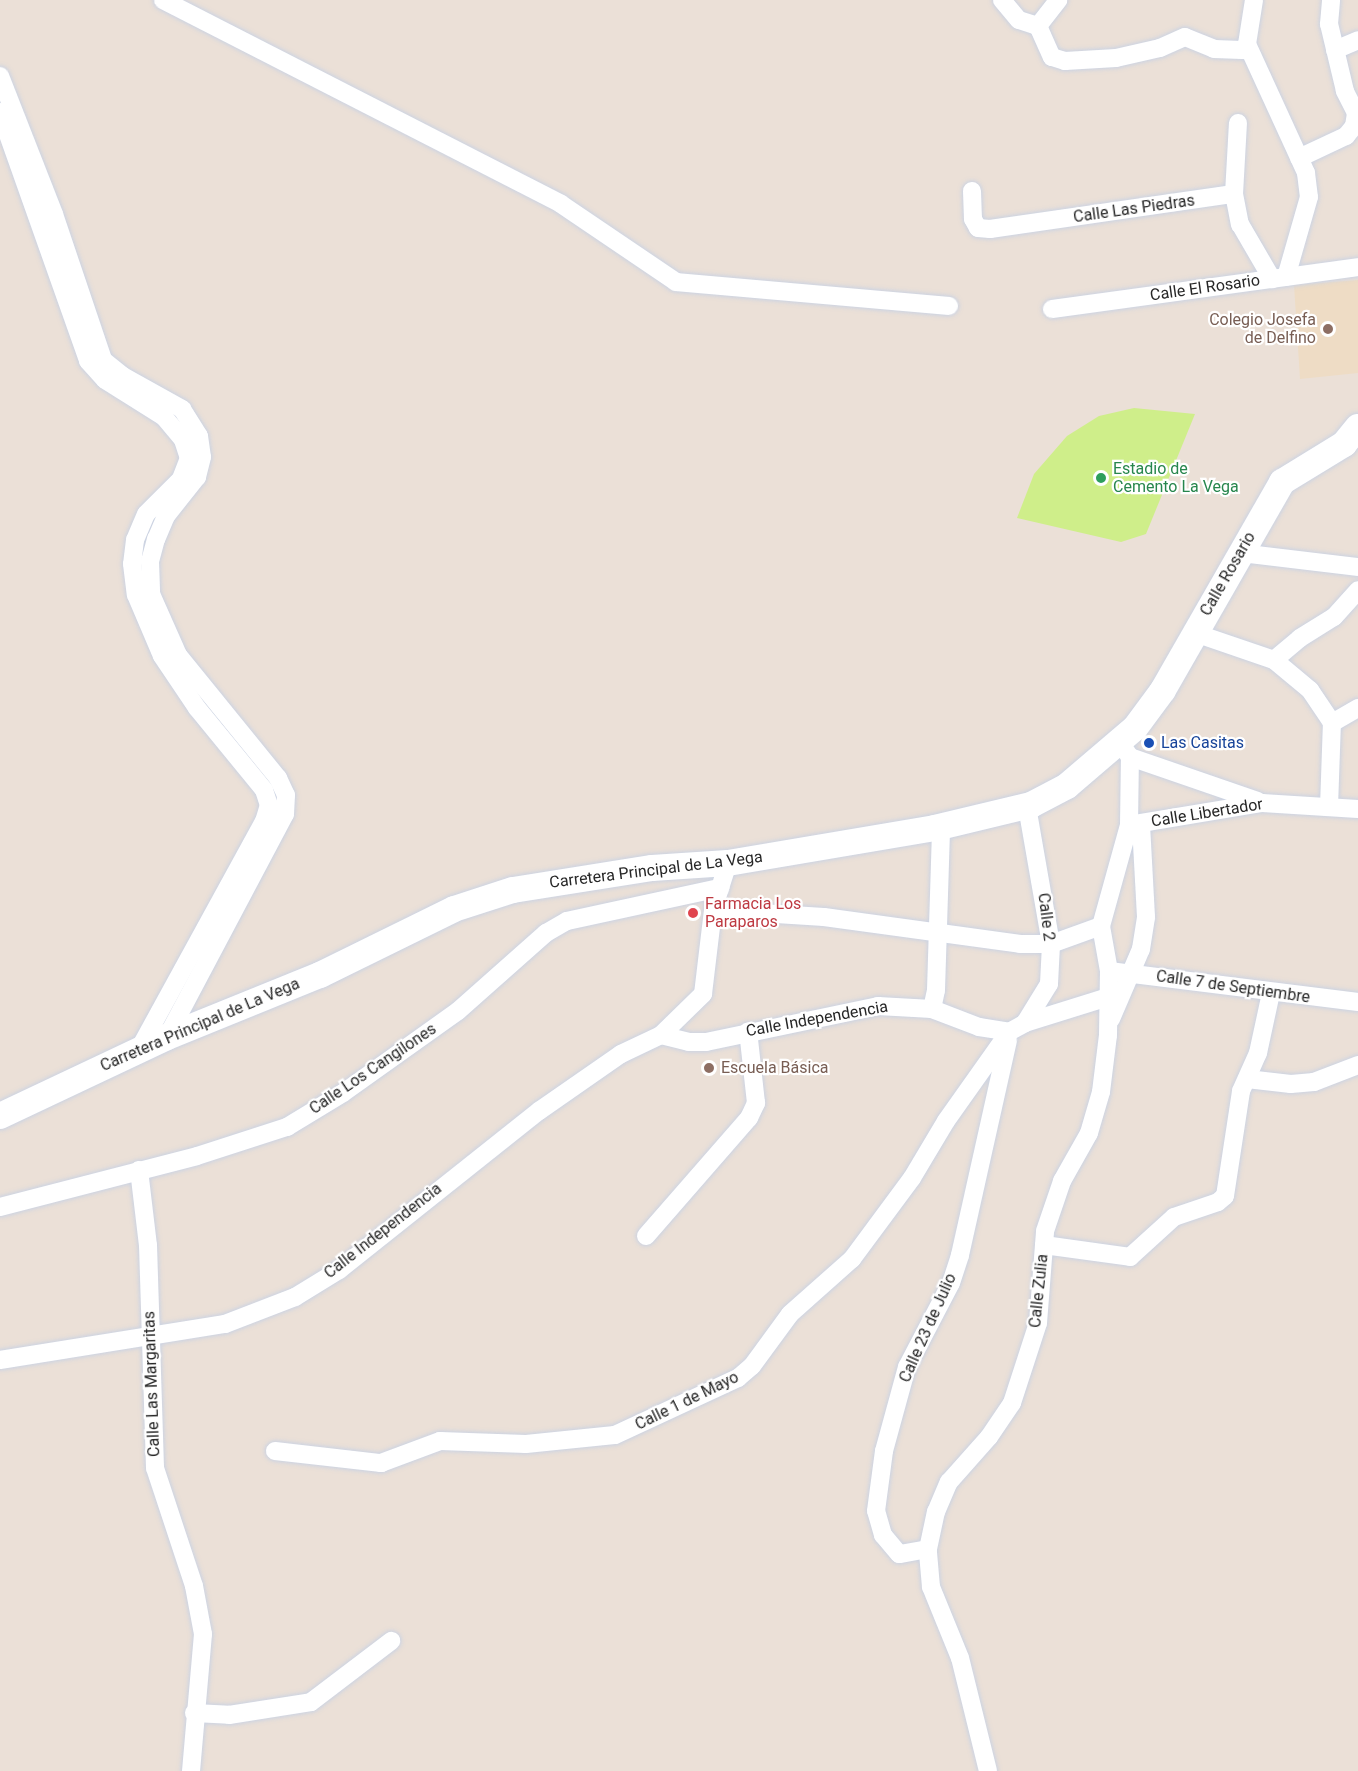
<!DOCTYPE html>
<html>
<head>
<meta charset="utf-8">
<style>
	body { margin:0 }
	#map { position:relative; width:1358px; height:1771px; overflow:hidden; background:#ebe0d7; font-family:Roboto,sans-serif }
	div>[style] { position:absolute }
	.education>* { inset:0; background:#eedcc5 }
	.pitch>* { inset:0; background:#cfee8a }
	.roads { filter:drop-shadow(0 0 2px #ccd3e2) drop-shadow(0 0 2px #ccd3e2) }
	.street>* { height:18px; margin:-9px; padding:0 9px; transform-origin:9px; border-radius:9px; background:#fff }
	.secondary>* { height:26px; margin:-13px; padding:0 13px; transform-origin:13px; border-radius:13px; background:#fff }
	.dots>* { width:16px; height:16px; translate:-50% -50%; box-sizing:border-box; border:3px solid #fff; border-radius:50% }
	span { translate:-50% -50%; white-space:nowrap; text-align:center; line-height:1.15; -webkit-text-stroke:4.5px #fff; paint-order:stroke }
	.street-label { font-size:16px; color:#272727 }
	.education-label { font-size:16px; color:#785e54 }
	.right { translate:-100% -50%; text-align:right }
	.left { translate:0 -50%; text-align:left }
	.leisure-label { font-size:16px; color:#27864d }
	.transit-label { font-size:16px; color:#164399 }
	.health-label { font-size:16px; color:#be3a42 }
</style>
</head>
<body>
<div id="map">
	<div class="education">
		<i style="clip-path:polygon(1358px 280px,1358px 373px,1300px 379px,1294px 285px)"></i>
	</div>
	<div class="pitch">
		<i style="clip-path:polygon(1134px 408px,1195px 414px,1146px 534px,1121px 542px,1017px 518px,1034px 474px,1067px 436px,1099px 416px)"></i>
	</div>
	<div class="roads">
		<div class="street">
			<i style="left:163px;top:0;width:447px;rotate:27.1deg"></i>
			<i style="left:561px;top:204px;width:139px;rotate:34.1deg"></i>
			<i style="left:676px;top:282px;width:274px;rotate:5deg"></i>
			<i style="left:1002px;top:0;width:26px;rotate:50deg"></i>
			<i style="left:1019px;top:20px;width:20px;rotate:18deg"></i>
			<i style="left:1254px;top:0;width:45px;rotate:99deg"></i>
			<i style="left:1247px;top:44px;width:142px;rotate:65.4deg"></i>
			<i style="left:1306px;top:173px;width:24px;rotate:83deg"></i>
			<i style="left:1309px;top:197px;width:83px;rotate:106deg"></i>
			<i style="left:1038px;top:26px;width:34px;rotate:66deg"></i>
			<i style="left:1052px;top:57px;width:14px;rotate:17deg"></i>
			<i style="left:1065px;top:61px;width:51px;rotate:-3.4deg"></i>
			<i style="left:1116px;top:58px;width:45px;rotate:-12.8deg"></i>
			<i style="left:1160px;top:48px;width:27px;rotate:-24deg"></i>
			<i style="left:1185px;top:37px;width:31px;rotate:22deg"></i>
			<i style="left:1214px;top:49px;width:35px;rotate:2deg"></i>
			<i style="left:1038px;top:26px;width:33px;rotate:-52deg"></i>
			<i style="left:1335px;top:50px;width:25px;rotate:-23deg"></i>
			<i style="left:0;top:76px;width:148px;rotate:68.6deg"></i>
			<i style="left:54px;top:214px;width:154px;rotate:71.4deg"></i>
			<i style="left:103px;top:360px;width:26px;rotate:39deg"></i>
			<i style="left:123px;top:376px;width:68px;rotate:29.2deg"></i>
			<i style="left:182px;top:409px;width:32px;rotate:58deg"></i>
			<i style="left:199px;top:436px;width:21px;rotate:82deg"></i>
			<i style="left:202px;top:457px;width:21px;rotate:104deg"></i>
			<i style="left:197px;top:477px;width:50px;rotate:128.5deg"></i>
			<i style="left:166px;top:516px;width:25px;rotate:113deg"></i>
			<i style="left:156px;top:539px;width:23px;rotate:105deg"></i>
			<i style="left:150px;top:561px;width:33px;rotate:88deg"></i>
			<i style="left:151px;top:594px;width:67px;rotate:66.1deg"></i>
			<i style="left:178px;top:655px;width:159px;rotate:50.9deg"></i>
			<i style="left:278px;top:778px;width:19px;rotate:65deg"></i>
			<i style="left:286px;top:795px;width:19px;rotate:93deg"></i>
			<i style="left:285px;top:814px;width:252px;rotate:117.9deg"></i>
			<i style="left:0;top:112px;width:264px;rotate:70.5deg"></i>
			<i style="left:88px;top:361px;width:25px;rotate:48deg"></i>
			<i style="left:105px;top:380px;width:70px;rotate:32.1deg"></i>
			<i style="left:164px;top:417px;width:30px;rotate:50deg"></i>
			<i style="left:183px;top:440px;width:19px;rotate:72deg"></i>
			<i style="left:189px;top:458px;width:22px;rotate:111deg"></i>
			<i style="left:181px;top:479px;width:49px;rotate:135deg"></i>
			<i style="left:146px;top:514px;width:28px;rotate:113deg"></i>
			<i style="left:135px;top:540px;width:24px;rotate:97deg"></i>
			<i style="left:132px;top:564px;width:31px;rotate:83deg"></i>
			<i style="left:136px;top:595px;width:66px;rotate:66.9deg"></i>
			<i style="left:162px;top:656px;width:63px;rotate:56.1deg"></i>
			<i style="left:197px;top:708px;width:106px;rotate:50.7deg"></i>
			<i style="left:264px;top:790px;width:16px;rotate:72deg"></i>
			<i style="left:269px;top:805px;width:17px;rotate:107deg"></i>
			<i style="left:264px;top:821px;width:260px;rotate:118.7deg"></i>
			<i style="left:1299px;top:158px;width:52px;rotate:-25.1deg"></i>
			<i style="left:1346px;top:136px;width:13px;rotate:-51deg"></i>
			<i style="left:1354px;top:126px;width:13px;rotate:-81deg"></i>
			<i style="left:1356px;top:113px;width:25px;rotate:-117deg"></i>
			<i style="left:1345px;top:91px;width:69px;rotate:-103.4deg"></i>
			<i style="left:1329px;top:24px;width:24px;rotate:-85deg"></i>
			<i style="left:972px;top:191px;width:28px;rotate:88deg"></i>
			<i style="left:973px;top:219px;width:10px;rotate:61deg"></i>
			<i style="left:978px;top:228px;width:12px;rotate:5deg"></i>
			<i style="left:990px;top:229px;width:246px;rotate:-8.2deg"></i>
			<i style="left:1234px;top:194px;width:31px;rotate:79deg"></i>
			<i style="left:1240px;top:224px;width:64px;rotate:59.8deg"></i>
			<i style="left:1234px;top:194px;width:71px;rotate:-86.8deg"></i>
			<i style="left:1052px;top:309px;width:309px;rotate:-7.8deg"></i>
			<i style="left:1240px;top:553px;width:119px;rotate:6.8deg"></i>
			<i style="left:1195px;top:633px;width:83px;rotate:18.9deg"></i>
			<i style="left:1274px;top:660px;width:47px;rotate:39.8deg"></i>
			<i style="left:1310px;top:690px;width:40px;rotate:56deg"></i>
			<i style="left:1274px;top:660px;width:34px;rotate:-40deg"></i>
			<i style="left:1300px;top:638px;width:40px;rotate:-32deg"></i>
			<i style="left:1334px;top:617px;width:36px;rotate:-48deg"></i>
			<i style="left:1130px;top:757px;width:135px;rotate:19deg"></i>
			<i style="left:1329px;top:807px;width:84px;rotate:-88deg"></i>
			<i style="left:1332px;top:723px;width:30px;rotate:-30deg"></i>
			<i style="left:1129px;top:825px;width:135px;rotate:-9.4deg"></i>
			<i style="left:1262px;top:803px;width:96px;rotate:3.6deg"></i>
			<i style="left:713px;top:910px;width:111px;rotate:3.6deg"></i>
			<i style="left:824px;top:917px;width:198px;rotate:7.8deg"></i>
			<i style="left:1020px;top:944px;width:31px"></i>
			<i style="left:1051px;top:944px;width:53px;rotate:-19.8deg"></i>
			<i style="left:1109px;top:971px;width:251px;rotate:7.1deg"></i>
			<i style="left:932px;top:1009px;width:19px;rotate:-78deg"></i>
			<i style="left:936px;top:990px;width:163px;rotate:-88.2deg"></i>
			<i style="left:1111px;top:1019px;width:76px;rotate:-66.8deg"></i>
			<i style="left:1141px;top:949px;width:32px;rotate:-81deg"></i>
			<i style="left:1146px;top:917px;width:93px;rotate:-93.1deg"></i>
			<i style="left:1025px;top:1023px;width:46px;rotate:-58.4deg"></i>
			<i style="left:1049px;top:984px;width:40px;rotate:-87.1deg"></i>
			<i style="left:1051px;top:944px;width:140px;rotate:-99.9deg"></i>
			<i style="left:661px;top:1035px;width:29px;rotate:14deg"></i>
			<i style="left:689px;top:1042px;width:17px"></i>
			<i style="left:706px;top:1042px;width:176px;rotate:-11.8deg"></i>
			<i style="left:878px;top:1006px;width:54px;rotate:3.2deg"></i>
			<i style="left:932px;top:1009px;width:50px;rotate:21deg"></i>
			<i style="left:979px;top:1027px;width:30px;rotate:9deg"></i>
			<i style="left:1247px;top:1079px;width:44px;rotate:6.5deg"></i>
			<i style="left:1291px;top:1084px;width:23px;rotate:-5deg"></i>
			<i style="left:1314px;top:1082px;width:47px;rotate:-21.1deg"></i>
			<i style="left:139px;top:1170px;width:76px;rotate:83.2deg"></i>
			<i style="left:148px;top:1245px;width:223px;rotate:88.2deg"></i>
			<i style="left:155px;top:1468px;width:124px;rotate:71.7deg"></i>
			<i style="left:194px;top:1586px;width:49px;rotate:79.4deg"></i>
			<i style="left:203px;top:1634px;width:138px;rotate:95deg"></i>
			<i style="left:0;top:1207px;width:203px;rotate:-14.5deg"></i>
			<i style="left:197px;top:1156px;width:95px;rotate:-17.9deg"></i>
			<i style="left:287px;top:1127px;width:66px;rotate:-31.3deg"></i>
			<i style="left:343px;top:1093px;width:141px;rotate:-35.5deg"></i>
			<i style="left:458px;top:1011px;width:118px;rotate:-41.6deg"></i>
			<i style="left:546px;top:933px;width:24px;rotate:-30deg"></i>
			<i style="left:567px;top:921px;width:157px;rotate:-12.2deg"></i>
			<i style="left:646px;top:1236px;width:157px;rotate:-48.9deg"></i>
			<i style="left:749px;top:1118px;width:17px;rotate:-65deg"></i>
			<i style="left:756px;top:1103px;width:72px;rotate:-96.3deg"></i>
			<i style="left:1044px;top:1245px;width:87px;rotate:7.9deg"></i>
			<i style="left:1130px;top:1257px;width:59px;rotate:-42.3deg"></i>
			<i style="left:1174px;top:1217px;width:46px;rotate:-18.8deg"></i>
			<i style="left:1218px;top:1202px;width:9px;rotate:-41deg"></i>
			<i style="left:1225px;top:1196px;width:106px;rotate:-81.3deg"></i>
			<i style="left:1241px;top:1091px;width:42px;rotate:-65.9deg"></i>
			<i style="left:1258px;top:1053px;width:61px;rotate:-77.8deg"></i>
			<i style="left:0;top:1360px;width:228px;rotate:-9.1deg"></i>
			<i style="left:225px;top:1324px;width:75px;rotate:-21.1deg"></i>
			<i style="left:295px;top:1297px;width:52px;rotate:-31.5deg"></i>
			<i style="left:339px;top:1270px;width:256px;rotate:-38.5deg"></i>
			<i style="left:539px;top:1111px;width:100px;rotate:-34.8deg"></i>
			<i style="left:621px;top:1054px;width:44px;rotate:-25.4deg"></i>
			<i style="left:661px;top:1035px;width:59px;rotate:-44.3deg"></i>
			<i style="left:703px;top:994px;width:85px;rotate:-83.2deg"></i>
			<i style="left:713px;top:910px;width:49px;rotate:-72.3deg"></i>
			<i style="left:275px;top:1451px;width:107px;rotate:6.5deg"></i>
			<i style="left:381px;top:1463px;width:63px;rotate:-20.4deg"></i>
			<i style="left:440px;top:1441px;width:86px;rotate:2deg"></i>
			<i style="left:526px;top:1444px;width:89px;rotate:-5.8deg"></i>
			<i style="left:615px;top:1435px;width:136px;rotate:-24.9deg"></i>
			<i style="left:738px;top:1378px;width:18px;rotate:-41deg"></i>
			<i style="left:752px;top:1366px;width:64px;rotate:-53.8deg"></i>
			<i style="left:790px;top:1314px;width:83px;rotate:-41.6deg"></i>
			<i style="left:852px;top:1259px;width:101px;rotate:-53.5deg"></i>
			<i style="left:912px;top:1178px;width:66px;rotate:-59.2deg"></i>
			<i style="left:946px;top:1121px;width:109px;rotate:-54.7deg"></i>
			<i style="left:1009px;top:1032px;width:18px;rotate:-29deg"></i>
			<i style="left:1025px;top:1023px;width:87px;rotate:-17.4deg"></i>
			<i style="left:928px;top:1549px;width:29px;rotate:170deg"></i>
			<i style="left:899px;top:1554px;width:25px;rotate:-130deg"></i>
			<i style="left:883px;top:1535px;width:25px;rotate:-106deg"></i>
			<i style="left:876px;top:1511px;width:61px;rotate:-82.4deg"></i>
			<i style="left:884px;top:1451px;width:87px;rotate:-74.7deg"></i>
			<i style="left:907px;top:1367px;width:95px;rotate:-62.4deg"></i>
			<i style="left:951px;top:1283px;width:29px;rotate:-72deg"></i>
			<i style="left:960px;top:1255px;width:220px;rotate:-77.4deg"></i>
			<i style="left:194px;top:1713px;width:35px;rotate:3deg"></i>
			<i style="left:229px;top:1715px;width:83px;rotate:-9deg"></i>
			<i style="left:311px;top:1702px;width:101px;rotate:-37.3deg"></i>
			<i style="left:988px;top:1771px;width:116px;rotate:-103.9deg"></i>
			<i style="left:960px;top:1658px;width:77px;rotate:-112.2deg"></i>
			<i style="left:931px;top:1587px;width:38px;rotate:-95deg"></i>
			<i style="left:928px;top:1549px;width:38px;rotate:-78deg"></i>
			<i style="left:936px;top:1512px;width:33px;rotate:-67deg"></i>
			<i style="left:949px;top:1482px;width:60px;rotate:-48.4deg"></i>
			<i style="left:989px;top:1437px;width:41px;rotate:-55.9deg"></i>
			<i style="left:1012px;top:1403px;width:84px;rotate:-72deg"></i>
			<i style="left:1038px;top:1323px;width:92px;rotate:-85.6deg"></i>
			<i style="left:1045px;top:1231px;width:53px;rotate:-71.2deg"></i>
			<i style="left:1062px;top:1181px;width:55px;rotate:-60.6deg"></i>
			<i style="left:1089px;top:1133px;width:43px;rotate:-73.7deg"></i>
			<i style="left:1101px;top:1092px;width:57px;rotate:-83deg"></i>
			<i style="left:1108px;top:1035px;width:64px;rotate:-89.1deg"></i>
			<i style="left:1109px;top:971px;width:46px;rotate:-100.1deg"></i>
			<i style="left:1101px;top:926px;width:105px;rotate:-74.5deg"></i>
			<i style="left:1129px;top:825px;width:68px;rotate:-89.2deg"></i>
			<i style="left:1130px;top:757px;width:19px;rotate:-125deg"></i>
		</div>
		<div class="secondary">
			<i style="left:0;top:1116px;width:185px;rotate:-25.3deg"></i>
			<i style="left:167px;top:1037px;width:165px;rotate:-22.1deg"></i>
			<i style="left:320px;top:975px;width:149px;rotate:-26.2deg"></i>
			<i style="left:454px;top:909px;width:62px;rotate:-17.9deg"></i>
			<i style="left:513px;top:890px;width:141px;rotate:-9deg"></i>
			<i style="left:652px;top:868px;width:76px;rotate:-3.8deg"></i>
			<i style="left:728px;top:863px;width:210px;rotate:-9.6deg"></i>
			<i style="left:935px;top:828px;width:99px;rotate:-13.5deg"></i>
			<i style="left:1031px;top:805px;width:41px;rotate:-27.8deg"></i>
			<i style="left:1067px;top:786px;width:89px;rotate:-40.5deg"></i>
			<i style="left:1135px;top:728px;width:47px;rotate:-53.6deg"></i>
			<i style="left:1163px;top:690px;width:240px;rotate:-60.2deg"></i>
			<i style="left:1282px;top:482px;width:73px;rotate:-31.5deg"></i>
			<i style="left:1344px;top:444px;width:22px;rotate:-51deg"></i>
		</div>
	</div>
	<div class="dots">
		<i style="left:1328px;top:329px;background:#8d6e63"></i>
		<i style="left:1101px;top:478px;background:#2e9e5b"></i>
		<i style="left:1149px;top:743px;background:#1a4fb4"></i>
		<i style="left:693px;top:913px;background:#e0444e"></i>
		<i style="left:709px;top:1068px;background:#8d6e63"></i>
	</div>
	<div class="street-label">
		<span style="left:1134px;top:209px;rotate:-8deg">Calle Las Piedras</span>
		<span style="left:1205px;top:288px;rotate:-8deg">Calle El Rosario</span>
		<span style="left:1228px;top:574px;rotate:-60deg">Calle Rosario</span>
		<span style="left:1207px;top:813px;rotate:-9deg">Calle Libertador</span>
		<span style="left:656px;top:870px;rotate:-7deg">Carretera Principal de La Vega</span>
		<span style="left:1046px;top:917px;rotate:83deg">Calle 2</span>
		<span style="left:1233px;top:987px;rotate:8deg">Calle 7 de Septiembre</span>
		<span style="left:817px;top:1019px;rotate:-10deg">Calle Independencia</span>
		<span style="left:200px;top:1025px;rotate:-23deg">Carretera Principal de La Vega</span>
		<span style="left:373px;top:1069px;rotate:-34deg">Calle Los Cangilones</span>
		<span style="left:383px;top:1231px;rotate:-38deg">Calle Independencia</span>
		<span style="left:1039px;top:1291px;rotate:-84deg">Calle Zulia</span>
		<span style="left:928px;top:1328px;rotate:-66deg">Calle 23 de Julio</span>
		<span style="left:152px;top:1384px;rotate:-92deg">Calle Las Margaritas</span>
		<span style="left:687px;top:1401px;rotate:-26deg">Calle 1 de Mayo</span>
	</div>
	<div class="education-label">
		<span class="right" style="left:1316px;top:329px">Colegio Josefa<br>de Delfino</span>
		<span class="left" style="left:721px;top:1068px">Escuela Básica</span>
	</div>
	<div class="leisure-label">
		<span class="left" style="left:1113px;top:478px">Estadio de<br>Cemento La Vega</span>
	</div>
	<div class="transit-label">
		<span class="left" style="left:1161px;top:743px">Las Casitas</span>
	</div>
	<div class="health-label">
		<span class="left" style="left:705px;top:913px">Farmacia Los<br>Paraparos</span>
	</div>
</div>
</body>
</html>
